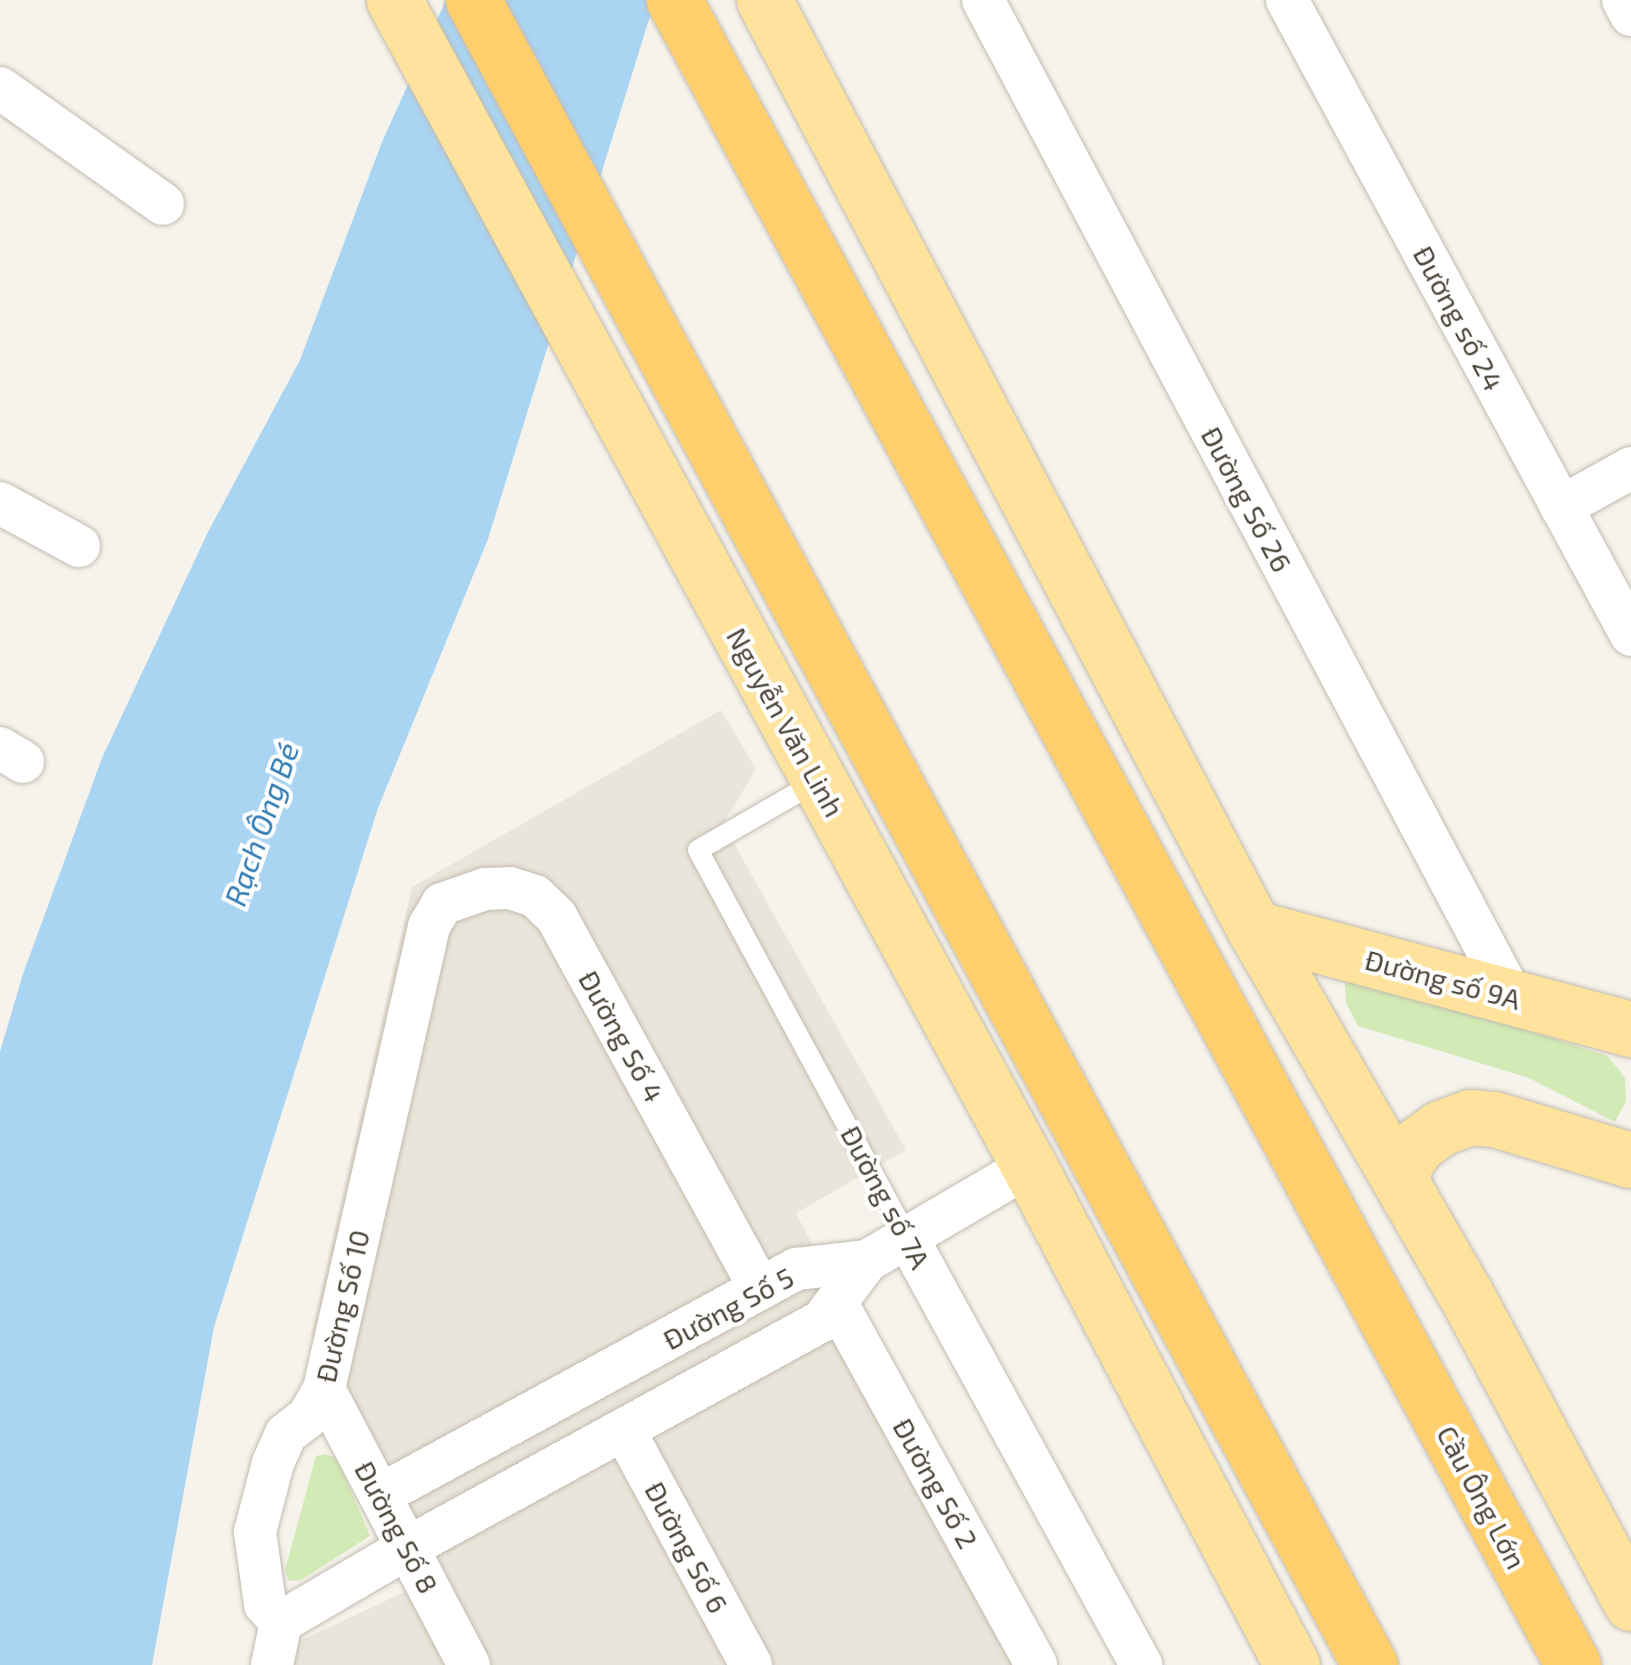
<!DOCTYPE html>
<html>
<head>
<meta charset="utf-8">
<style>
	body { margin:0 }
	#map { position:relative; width:1631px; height:1665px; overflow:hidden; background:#f6f3ec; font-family:"Exo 2",sans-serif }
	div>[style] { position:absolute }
	.residential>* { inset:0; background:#eae5da }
	.green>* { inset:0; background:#d2eab5 }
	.water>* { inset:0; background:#a9d4f2 }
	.roads { filter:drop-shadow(0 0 2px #c2bbae) drop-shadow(0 0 2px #c2bbae) }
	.lane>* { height:20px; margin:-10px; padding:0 10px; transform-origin:10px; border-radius:10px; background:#fff }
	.street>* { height:42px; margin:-21px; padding:0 21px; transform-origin:21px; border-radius:21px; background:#fff }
	.primary>* { height:55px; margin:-27.5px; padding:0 27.5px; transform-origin:27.5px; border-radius:27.5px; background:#ffe39c }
	.highway>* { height:55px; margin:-27.5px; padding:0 27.5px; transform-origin:27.5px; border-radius:27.5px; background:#ffcf6e }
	span { translate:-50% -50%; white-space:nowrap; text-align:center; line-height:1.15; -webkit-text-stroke:8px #fff; paint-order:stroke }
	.street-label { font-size:28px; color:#4b4439 }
	.water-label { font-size:30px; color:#2e7ab2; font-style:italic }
</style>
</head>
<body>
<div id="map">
	<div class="residential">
		<i style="clip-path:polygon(721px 710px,756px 769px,723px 824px,906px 1150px,796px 1213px,1029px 1665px,292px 1665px,297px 1642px,446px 1573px,311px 1335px,412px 887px)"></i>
	</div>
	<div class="green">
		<i style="clip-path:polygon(1357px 976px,1608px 1056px,1625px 1078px,1626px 1101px,1615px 1122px,1529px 1078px,1358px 1026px,1346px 1003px,1345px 985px)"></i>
		<i style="clip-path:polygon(325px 1454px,337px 1458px,370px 1536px,301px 1580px,289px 1581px,285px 1570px,316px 1456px)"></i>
	</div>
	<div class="water">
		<i style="clip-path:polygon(446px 0,655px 0,488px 539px,378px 808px,214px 1327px,152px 1665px,0 1665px,0 1052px,23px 974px,102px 758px,208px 532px,300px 360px,382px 142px)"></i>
	</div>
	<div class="roads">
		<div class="lane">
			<i style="left:816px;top:782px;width:136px;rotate:150deg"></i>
			<i style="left:698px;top:850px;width:440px;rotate:61.6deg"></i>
		</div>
		<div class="street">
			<i style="left:983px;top:0;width:1129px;rotate:62.05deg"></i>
			<i style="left:1287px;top:0;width:722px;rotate:61.55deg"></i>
			<i style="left:1623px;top:0;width:17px;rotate:62deg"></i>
			<i style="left:0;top:88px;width:200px;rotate:35.4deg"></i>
			<i style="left:0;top:503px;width:90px;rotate:28.6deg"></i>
			<i style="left:1561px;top:507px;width:80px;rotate:-29.1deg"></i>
			<i style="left:0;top:748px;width:27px;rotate:31deg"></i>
			<i style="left:907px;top:1237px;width:488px;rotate:61.3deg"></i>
			<i style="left:836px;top:1302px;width:414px;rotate:61.1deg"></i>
			<i style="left:324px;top:1389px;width:312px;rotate:62.3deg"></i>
			<i style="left:624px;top:1430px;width:267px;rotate:61.6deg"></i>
			<i style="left:380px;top:1495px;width:474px;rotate:-28.5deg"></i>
			<i style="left:797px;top:1269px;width:70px;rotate:-6.5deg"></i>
			<i style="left:281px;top:1622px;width:146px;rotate:-30.4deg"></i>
			<i style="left:407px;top:1548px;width:473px;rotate:-28.7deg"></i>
			<i style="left:822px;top:1321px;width:75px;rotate:-53.1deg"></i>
			<i style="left:867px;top:1261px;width:188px;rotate:-30.4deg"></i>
			<i style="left:272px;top:1665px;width:44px;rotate:-78.2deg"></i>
			<i style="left:281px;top:1622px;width:24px;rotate:-132deg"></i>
			<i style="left:265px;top:1604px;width:73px;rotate:-97.9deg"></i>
			<i style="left:255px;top:1532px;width:71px;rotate:-75.4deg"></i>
			<i style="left:273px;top:1463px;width:32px;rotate:-66deg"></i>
			<i style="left:286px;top:1434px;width:28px;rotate:-38deg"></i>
			<i style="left:308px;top:1417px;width:32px;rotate:-60deg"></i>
			<i style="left:324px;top:1389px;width:475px;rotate:-77.2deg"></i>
			<i style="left:429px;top:926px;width:26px;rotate:-59deg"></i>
			<i style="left:442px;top:904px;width:46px;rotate:-19.2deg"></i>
			<i style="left:485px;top:889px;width:25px;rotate:-2deg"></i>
			<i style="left:510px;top:888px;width:26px;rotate:18deg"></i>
			<i style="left:535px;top:896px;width:29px;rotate:44deg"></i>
			<i style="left:556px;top:916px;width:425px;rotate:61.3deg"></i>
		</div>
		<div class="primary">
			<i style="left:394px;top:0;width:1328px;rotate:61.43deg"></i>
			<i style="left:1029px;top:1166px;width:564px;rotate:62.21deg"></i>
			<i style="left:764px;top:0;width:1049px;rotate:62.17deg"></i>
			<i style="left:1254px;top:928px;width:422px;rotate:60deg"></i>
			<i style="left:1465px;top:1293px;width:352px;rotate:61.8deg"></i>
			<i style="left:1254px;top:928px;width:390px;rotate:15deg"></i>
			<i style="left:1402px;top:1181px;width:18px;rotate:-81deg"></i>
			<i style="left:1405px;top:1163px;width:22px;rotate:-56deg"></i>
			<i style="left:1417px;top:1145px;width:29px;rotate:-36deg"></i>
			<i style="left:1440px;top:1128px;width:32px;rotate:-20deg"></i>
			<i style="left:1470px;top:1117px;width:24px;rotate:5deg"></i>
			<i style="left:1494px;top:1119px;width:143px;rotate:16.7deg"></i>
		</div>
		<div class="highway">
			<i style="left:473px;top:0;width:1891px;rotate:61.69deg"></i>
			<i style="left:674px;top:0;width:1892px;rotate:61.63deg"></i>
		</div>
	</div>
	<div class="street-label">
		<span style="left:1459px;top:318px;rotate:62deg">Đường số 24</span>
		<span style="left:1247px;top:499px;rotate:62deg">Đường Số 26</span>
		<span style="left:786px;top:722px;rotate:61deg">Nguyễn Văn Linh</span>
		<span style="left:1443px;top:979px;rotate:15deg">Đường số 9A</span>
		<span style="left:622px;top:1036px;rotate:61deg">Đường Số 4</span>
		<span style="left:886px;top:1197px;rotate:62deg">Đường số 7A</span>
		<span style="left:342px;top:1306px;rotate:-77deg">Đường Số 10</span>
		<span style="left:728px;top:1308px;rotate:-28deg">Đường Số 5</span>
		<span style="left:936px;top:1483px;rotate:61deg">Đường Số 2</span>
		<span style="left:1482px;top:1497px;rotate:62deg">Cầu Ông Lớn</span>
		<span style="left:397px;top:1527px;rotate:62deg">Đường Số 8</span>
		<span style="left:687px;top:1547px;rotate:62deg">Đường Số 6</span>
	</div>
	<div class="water-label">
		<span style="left:261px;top:824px;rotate:-71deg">Rạch Ông Bé</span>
	</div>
</div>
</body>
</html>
